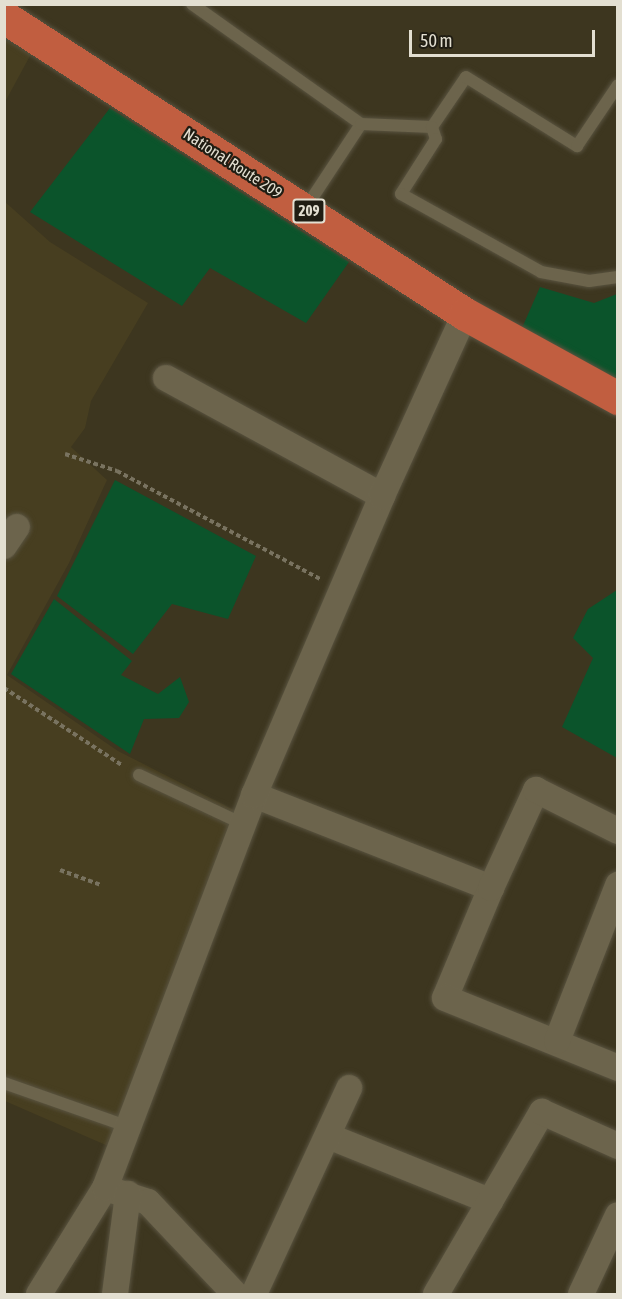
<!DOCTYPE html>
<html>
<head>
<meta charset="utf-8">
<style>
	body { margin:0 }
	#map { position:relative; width:622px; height:1299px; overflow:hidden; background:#3d361f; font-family:"Asap Condensed",sans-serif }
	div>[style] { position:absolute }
	.built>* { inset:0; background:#473e20 }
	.green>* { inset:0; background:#0b542b }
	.path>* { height:4px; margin-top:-2px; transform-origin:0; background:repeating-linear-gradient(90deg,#797360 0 4.5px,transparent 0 7.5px) }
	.roads { filter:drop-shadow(0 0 2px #595340) drop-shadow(0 0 2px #595340) }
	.service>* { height:12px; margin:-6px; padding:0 6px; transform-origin:6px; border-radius:6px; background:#6c644c }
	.minor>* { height:26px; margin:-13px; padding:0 13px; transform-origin:13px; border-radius:13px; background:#6c644c }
	.trunk>* { height:33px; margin:-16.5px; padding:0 16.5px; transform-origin:16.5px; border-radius:16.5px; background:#c15e40 }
	span { translate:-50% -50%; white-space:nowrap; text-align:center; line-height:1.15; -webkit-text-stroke:4.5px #201d13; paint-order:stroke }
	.shield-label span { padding:2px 4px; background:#201d13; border:2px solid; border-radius:4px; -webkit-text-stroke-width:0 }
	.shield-label { font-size:15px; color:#e3dfd1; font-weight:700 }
	.street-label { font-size:16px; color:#e3dfd1 }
	.frame { position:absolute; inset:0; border:6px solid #e3dfd1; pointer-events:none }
	.scale { position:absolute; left:409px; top:30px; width:186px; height:27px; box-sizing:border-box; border:3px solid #e3dfd1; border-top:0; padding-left:8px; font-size:18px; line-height:21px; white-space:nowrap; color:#e3dfd1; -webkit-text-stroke:4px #201d13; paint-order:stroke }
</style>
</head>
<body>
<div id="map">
	<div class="built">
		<i style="clip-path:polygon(5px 40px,31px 54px,5px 102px)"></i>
		<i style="clip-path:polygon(4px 201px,50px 242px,148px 303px,91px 401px,85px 428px,71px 447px,107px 480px,69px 563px,7px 675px,118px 751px,236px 811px,108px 1146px,5px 1101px)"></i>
	</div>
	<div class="green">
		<i style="clip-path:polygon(110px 108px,349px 262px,306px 323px,210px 268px,182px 306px,30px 212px)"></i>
		<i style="clip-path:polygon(540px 287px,594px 303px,617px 294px,617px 379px,522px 328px)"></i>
		<i style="clip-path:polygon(115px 480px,256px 556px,228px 619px,172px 604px,133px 654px,57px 596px)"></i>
		<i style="clip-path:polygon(617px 590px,617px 758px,562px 727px,593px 658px,573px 638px,588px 609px)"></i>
		<i style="clip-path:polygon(54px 599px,132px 661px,121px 675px,158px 694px,180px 677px,189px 702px,179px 718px,144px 719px,130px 754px,11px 674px)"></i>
	</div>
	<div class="path">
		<i style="left:65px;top:454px;width:55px;rotate:18.1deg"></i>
		<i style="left:117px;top:471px;width:230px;rotate:28deg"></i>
		<i style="left:4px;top:688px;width:142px;rotate:33.2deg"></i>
		<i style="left:60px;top:870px;width:44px;rotate:20.1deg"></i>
	</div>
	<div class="roads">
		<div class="service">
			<i style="left:192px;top:4px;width:207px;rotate:35.4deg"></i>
			<i style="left:361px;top:124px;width:102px;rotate:123.4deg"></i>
			<i style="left:361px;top:124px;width:71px;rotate:2.4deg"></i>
			<i style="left:432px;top:127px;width:60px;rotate:-55.8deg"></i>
			<i style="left:466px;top:77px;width:131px;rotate:31.9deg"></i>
			<i style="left:577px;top:146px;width:73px;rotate:-56.1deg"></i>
			<i style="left:432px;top:127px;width:13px;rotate:72deg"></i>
			<i style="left:436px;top:139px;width:65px;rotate:122.5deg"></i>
			<i style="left:401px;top:194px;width:160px;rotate:29.1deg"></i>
			<i style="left:541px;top:272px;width:49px;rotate:10.6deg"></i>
			<i style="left:589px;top:281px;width:29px;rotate:-8deg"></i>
			<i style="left:139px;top:775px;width:115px;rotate:25.2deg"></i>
			<i style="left:4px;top:1083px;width:133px;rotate:19.4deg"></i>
		</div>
		<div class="minor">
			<i style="left:166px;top:378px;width:246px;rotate:28.6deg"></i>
			<i style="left:4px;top:546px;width:23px;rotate:-56deg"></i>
			<i style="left:254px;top:795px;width:255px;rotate:21.4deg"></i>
			<i style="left:491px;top:888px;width:119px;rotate:112.7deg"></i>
			<i style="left:445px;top:998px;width:187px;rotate:22deg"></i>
			<i style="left:491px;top:888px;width:108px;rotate:-65.3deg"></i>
			<i style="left:536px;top:790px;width:92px;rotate:26.6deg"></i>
			<i style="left:557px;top:1041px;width:168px;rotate:-68.6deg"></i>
			<i style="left:328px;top:1136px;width:175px;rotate:21.9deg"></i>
			<i style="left:105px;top:1188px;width:45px;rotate:18deg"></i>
			<i style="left:148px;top:1202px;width:127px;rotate:46.6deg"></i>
			<i style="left:39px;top:1294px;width:125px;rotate:-58.1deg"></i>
			<i style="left:105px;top:1188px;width:420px;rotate:-69.2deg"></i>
			<i style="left:254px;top:795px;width:325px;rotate:-66.8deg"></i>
			<i style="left:382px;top:496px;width:200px;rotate:-65.5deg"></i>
			<i style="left:115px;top:1294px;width:101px;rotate:-82.6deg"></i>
			<i style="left:254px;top:1294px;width:227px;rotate:-65.2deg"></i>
			<i style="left:436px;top:1294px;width:211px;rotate:-59.8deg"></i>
			<i style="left:542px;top:1112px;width:83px;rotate:24.1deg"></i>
			<i style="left:581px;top:1294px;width:87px;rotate:-64.9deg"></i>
		</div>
		<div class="trunk">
			<i style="left:4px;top:17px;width:548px;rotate:32.79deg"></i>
			<i style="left:465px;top:314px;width:175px;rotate:28.8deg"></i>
		</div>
	</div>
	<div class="shield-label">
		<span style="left:309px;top:211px">209</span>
	</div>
	<div class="street-label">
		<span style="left:233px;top:163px;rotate:33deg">National Route 209</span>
	</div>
	<div class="frame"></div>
	<div class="scale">50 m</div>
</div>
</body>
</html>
